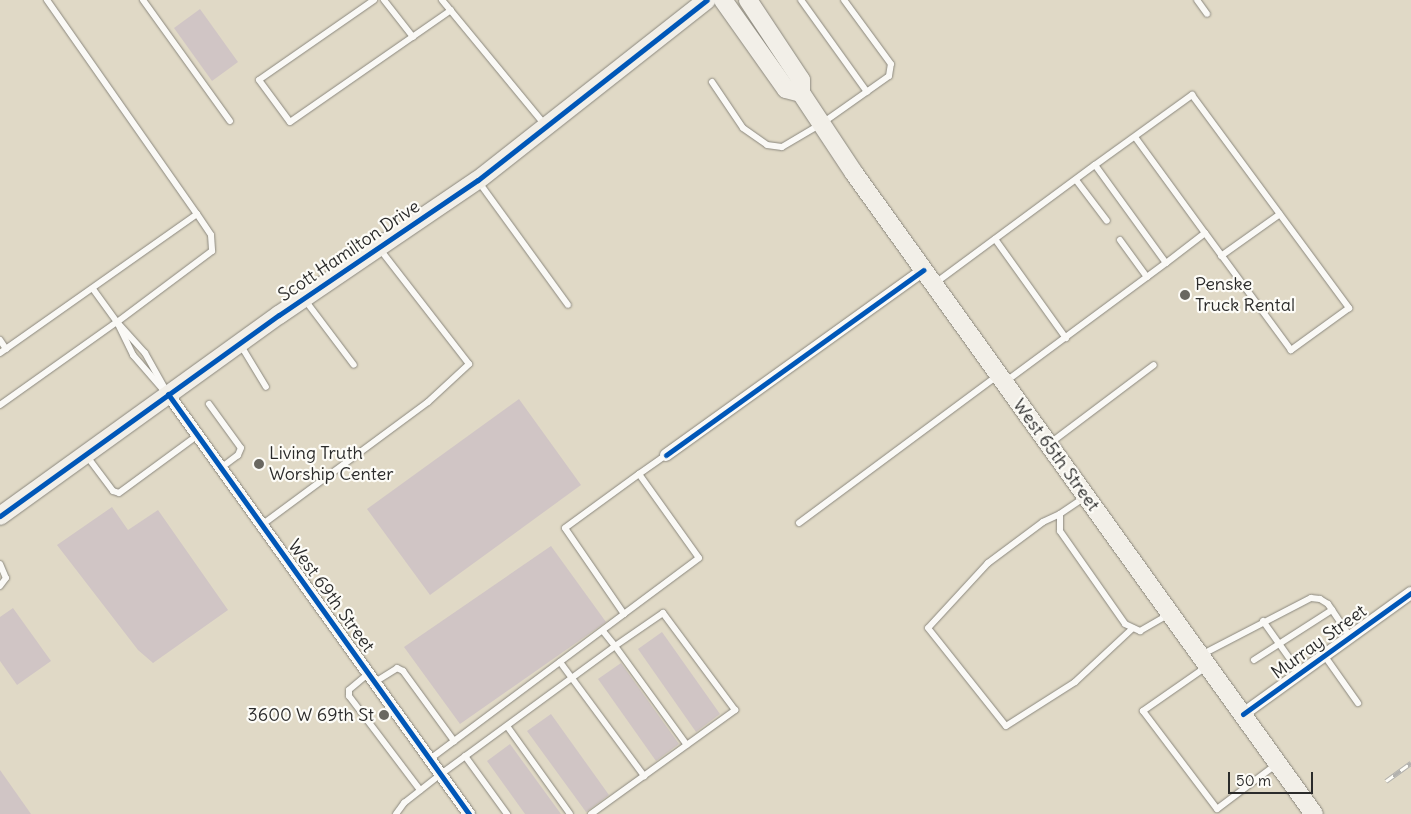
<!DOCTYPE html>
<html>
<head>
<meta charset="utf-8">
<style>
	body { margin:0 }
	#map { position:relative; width:1411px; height:814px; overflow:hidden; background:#e0d9c6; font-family:Delius,sans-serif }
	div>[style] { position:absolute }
	.building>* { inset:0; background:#d0c5c5 }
	.roads { filter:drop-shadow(0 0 1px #8b887e) drop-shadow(0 0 1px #8b887e) }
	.lane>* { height:6px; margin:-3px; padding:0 3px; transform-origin:3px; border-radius:3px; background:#faf9f6 }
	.street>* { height:12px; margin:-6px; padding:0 6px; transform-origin:6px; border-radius:6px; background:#faf9f6 }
	.secondary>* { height:18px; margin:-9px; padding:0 9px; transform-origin:9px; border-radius:9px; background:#f2efe8 }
	.rail>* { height:5px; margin-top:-2.5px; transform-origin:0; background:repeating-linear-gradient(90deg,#fdfcf7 0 9px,#b2b1ae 0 18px); box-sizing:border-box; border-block:1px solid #b2b1ae }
	.cycleway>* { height:5px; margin:-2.5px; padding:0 2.5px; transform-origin:2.5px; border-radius:2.5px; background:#0057b8 }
	.dots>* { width:14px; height:14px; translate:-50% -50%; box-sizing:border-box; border:2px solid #fdfcf7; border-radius:50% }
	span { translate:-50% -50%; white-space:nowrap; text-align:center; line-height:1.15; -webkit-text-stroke:4.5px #fdfcf7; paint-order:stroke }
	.street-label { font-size:18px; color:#2b2b2b }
	.poi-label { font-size:18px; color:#2b2b2b }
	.left { translate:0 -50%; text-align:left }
	.right { translate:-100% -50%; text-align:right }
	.scale { position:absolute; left:1228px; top:772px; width:85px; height:22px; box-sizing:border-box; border:2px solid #2b2b2b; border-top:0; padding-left:6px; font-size:15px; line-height:18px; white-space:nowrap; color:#2b2b2b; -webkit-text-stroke:4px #fdfcf7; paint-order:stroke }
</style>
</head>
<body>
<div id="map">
	<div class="building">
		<i style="clip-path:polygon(200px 9px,238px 62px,212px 81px,174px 28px)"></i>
		<i style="clip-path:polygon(519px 399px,581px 485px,430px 595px,367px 509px)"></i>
		<i style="clip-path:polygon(112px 507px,128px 530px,158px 510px,228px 610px,153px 663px,138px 650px,57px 545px)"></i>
		<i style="clip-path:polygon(551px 546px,606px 622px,460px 724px,404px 647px)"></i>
		<i style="clip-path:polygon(13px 608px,51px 661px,17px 685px,0 661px,0 617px)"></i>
		<i style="clip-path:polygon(662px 632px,720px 714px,696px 732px,638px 649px)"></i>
		<i style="clip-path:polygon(621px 663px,679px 744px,656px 761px,598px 679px)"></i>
		<i style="clip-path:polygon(551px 714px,609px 795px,586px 812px,527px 731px)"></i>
		<i style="clip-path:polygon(510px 744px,561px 814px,525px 814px,487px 761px)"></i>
		<i style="clip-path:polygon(0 770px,31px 814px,0 814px)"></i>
	</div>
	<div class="roads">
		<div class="lane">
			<i style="left:47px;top:0;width:261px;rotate:55deg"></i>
			<i style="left:143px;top:0;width:149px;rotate:54.3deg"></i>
			<i style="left:374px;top:0;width:140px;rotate:145.2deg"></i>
			<i style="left:259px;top:80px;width:52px;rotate:53.6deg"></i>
			<i style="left:290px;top:122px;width:196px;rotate:-34.8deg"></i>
			<i style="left:384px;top:0;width:47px;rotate:51.9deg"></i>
			<i style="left:442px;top:0;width:162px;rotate:50.5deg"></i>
			<i style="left:801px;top:0;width:113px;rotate:54.3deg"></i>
			<i style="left:1197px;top:0;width:17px;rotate:54deg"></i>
			<i style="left:712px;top:82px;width:55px;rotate:56deg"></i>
			<i style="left:743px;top:128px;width:29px;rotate:35deg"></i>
			<i style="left:767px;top:145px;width:15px;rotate:8deg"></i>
			<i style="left:782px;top:147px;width:45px;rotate:-30.5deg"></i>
			<i style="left:821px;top:124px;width:83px;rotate:-35.2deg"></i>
			<i style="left:889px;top:76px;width:12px;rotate:-81deg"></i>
			<i style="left:891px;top:64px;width:79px;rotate:-126.3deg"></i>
			<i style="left:1135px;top:137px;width:119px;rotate:53.9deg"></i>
			<i style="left:1076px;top:180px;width:51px;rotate:52.9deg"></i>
			<i style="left:478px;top:181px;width:153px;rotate:54deg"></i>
			<i style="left:995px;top:239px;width:122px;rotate:54.4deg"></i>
			<i style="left:1120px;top:240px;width:46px;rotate:53.9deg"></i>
			<i style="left:1221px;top:256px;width:72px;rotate:-35.4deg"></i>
			<i style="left:934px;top:284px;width:200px;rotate:-36.5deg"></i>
			<i style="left:1095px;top:165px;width:120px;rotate:-35.8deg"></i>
			<i style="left:1192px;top:95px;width:265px;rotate:53.6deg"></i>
			<i style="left:1349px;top:308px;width:72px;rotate:144.1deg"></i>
			<i style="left:1291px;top:350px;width:145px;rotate:-126.3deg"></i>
			<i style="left:1205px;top:233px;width:49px;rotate:142.4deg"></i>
			<i style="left:1166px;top:263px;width:121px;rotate:-125.9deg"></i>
			<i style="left:93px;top:289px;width:41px;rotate:54deg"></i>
			<i style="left:117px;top:322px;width:37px;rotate:64deg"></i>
			<i style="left:133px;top:355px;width:49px;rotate:49.1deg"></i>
			<i style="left:305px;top:300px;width:81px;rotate:53deg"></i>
			<i style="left:0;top:340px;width:11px;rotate:56deg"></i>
			<i style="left:240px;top:344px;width:50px;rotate:58.8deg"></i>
			<i style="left:0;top:353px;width:241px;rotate:-35.2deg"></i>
			<i style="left:197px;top:214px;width:25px;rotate:56deg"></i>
			<i style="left:211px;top:235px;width:16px;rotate:86deg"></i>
			<i style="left:212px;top:251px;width:119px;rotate:143.2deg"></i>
			<i style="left:117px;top:322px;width:42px;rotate:47.9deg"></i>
			<i style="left:145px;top:353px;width:47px;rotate:60.7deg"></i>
			<i style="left:1005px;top:382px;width:200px;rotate:-36.5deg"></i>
			<i style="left:209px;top:404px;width:54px;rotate:54deg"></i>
			<i style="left:241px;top:448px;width:8px;rotate:113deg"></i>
			<i style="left:238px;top:455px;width:21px;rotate:143deg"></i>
			<i style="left:0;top:405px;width:143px;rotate:-35.4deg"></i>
			<i style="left:1049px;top:444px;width:131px;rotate:-37deg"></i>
			<i style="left:86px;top:455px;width:45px;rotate:53.1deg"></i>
			<i style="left:113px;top:491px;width:6px;rotate:18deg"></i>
			<i style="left:119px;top:493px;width:98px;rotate:-36.3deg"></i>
			<i style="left:639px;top:474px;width:103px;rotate:54.5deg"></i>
			<i style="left:699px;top:558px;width:94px;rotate:143.3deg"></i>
			<i style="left:624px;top:614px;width:104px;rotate:-124.5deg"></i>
			<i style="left:565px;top:528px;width:92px;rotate:-36.1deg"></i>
			<i style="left:639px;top:474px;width:33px;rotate:-35deg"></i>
			<i style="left:1085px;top:497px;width:30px;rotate:146deg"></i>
			<i style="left:1060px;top:514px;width:17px;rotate:90deg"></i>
			<i style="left:1060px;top:531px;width:113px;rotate:55deg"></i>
			<i style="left:1125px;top:624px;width:17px;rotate:25deg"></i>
			<i style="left:1140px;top:631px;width:34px;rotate:-30deg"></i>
			<i style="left:1060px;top:514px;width:19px;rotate:155deg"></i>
			<i style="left:1043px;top:522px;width:69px;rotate:143.3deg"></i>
			<i style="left:988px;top:563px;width:88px;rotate:132.7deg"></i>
			<i style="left:928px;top:628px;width:125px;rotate:51.5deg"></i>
			<i style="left:1006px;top:726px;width:82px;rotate:-32.5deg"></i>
			<i style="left:1075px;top:682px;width:79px;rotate:-43deg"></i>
			<i style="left:799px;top:523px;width:247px;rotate:-36.6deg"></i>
			<i style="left:263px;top:524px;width:205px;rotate:-36.5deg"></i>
			<i style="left:428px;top:402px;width:56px;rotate:-42.8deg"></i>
			<i style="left:469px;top:364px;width:147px;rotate:-127.8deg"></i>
			<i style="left:0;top:564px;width:15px;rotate:67deg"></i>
			<i style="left:6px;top:578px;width:10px;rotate:127deg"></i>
			<i style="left:1263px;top:621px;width:64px;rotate:54.6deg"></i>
			<i style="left:1201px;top:655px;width:124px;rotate:-27.4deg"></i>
			<i style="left:1311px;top:598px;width:9px;rotate:6deg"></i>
			<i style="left:1320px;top:599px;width:9px;rotate:32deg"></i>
			<i style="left:1328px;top:604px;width:40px;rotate:56deg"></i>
			<i style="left:1324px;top:655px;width:59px;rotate:54.7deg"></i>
			<i style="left:1254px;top:660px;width:93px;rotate:-32.7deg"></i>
			<i style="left:560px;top:662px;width:142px;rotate:53.6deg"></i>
			<i style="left:1206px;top:667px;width:77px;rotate:145.1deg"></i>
			<i style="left:1143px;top:711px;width:123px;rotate:52.9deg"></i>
			<i style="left:1217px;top:809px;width:75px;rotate:-36.9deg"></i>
			<i style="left:369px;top:673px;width:26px;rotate:140deg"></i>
			<i style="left:349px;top:690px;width:6px;rotate:90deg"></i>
			<i style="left:349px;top:696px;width:118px;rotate:52.9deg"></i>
			<i style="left:375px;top:682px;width:26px;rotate:-32deg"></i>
			<i style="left:397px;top:668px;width:7px;rotate:27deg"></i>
			<i style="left:403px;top:671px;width:87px;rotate:53.9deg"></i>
			<i style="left:507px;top:726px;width:108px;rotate:54.4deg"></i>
			<i style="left:465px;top:756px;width:72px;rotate:54.1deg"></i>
			<i style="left:430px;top:759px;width:242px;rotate:-36.8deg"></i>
			<i style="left:396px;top:814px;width:14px;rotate:-54deg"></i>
			<i style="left:404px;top:803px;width:47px;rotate:-38.1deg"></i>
			<i style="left:441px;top:774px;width:216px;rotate:-36.3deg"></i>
			<i style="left:615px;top:646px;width:122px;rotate:54deg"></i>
			<i style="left:591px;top:814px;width:178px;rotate:-35.8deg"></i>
			<i style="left:735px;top:710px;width:121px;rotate:-126.6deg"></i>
			<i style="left:663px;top:613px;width:58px;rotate:145.5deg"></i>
			<i style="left:615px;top:646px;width:19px;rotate:-129deg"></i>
		</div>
		<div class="street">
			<i style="left:168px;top:394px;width:517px;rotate:54.37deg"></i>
			<i style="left:666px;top:455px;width:317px;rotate:-35.7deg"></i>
			<i style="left:1243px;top:714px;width:207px;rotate:-35.8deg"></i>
		</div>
		<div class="secondary">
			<i style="left:723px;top:0;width:109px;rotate:54.7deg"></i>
			<i style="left:786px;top:89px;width:16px;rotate:15deg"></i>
			<i style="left:748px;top:0;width:96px;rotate:56.5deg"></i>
			<i style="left:801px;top:80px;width:13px;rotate:90deg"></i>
			<i style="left:801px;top:93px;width:96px;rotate:56.5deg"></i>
			<i style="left:854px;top:173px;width:789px;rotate:54.34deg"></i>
			<i style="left:0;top:516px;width:344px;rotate:-35.8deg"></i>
			<i style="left:279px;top:315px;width:240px;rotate:-34.2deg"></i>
			<i style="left:478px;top:180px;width:291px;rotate:-38.2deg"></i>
		</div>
	</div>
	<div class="rail">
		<i style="left:1386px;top:781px;width:31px;rotate:-36deg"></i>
	</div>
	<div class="cycleway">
		<i style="left:168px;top:394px;width:517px;rotate:54.37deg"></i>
		<i style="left:666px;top:455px;width:317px;rotate:-35.7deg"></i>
		<i style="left:0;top:516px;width:344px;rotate:-35.8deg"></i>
		<i style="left:279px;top:315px;width:240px;rotate:-34.2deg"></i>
		<i style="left:478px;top:180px;width:291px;rotate:-38.2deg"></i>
		<i style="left:1243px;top:714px;width:207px;rotate:-35.8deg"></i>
	</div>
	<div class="dots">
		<i style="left:1185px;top:295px;background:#6a6861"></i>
		<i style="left:259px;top:464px;background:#6a6861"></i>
		<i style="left:384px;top:715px;background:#6a6861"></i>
	</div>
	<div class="street-label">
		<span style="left:349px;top:251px;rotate:-34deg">Scott Hamilton Drive</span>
		<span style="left:1056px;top:455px;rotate:54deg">West 65th Street</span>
		<span style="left:331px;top:596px;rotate:54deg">West 69th Street</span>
		<span style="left:1319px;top:642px;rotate:-36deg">Murray Street</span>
	</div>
	<div class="poi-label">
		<span class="left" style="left:1195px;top:295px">Penske<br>Truck Rental</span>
		<span class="left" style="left:269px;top:464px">Living Truth<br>Worship Center</span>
		<span class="right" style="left:374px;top:715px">3600 W 69th St</span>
	</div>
	<div class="scale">50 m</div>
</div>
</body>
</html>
